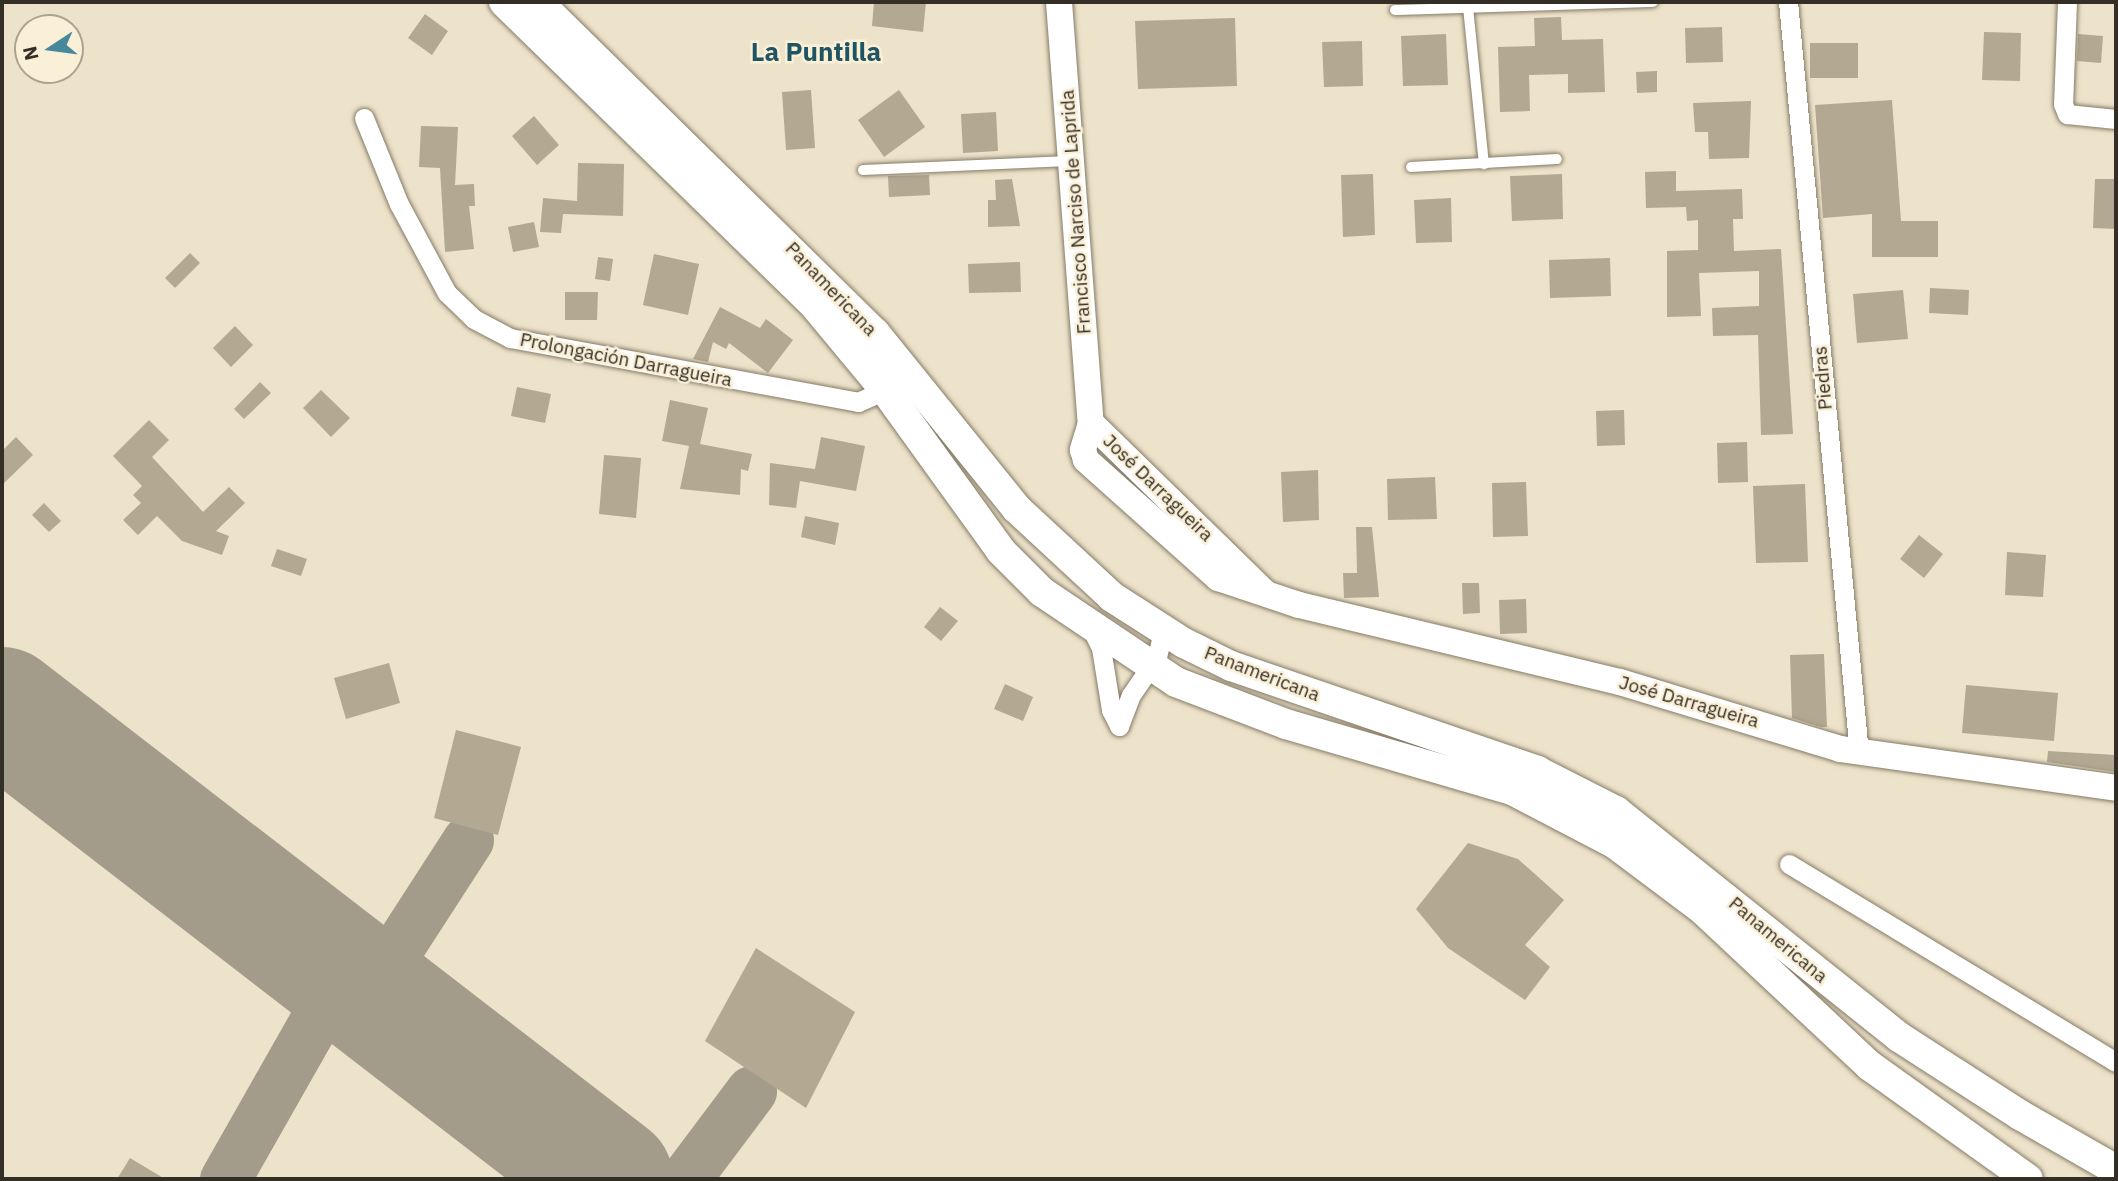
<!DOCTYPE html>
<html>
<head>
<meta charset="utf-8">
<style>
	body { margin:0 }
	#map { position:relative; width:2118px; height:1181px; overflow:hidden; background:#ede2ca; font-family:"IBM Plex Sans",sans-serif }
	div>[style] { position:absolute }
	.taxiway>* { height:51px; margin:-25.5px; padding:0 25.5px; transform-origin:25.5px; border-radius:25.5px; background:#a49c8a }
	.runway>* { height:126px; margin:-63px; padding:0 63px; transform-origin:63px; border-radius:63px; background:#a49c8a }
	.building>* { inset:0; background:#b3a892 }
	.roads { filter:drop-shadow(0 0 2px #857b66) drop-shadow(0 0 2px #857b66) }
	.lane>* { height:10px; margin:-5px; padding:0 5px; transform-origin:5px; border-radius:5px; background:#fff }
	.street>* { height:19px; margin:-9.5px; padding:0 9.5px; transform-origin:9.5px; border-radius:9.5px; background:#fff }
	.secondary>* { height:26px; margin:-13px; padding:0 13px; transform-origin:13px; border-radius:13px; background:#fff }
	.primary>* { height:30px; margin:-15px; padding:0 15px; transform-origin:15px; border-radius:15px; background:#fff }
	span { translate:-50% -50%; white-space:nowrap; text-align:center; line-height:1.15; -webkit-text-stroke:5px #faefd7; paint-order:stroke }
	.street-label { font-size:19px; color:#342f26 }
	.district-label { font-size:26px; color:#1f5462; font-weight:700 }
	.frame { position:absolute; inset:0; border:4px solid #342f26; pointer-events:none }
	.north { position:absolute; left:14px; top:14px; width:70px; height:70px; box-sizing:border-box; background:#faefd7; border:2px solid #aba290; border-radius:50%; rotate:257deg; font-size:19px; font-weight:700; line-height:28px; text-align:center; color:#342f26 }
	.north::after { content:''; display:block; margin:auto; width:24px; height:32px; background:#47889a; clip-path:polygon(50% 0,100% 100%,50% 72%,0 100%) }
</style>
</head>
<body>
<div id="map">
	<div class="taxiway">
		<i style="left:293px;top:937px;width:60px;rotate:21.4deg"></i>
		<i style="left:349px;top:959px;width:35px;rotate:-5deg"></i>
		<i style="left:404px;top:1023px;width:60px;rotate:-99.6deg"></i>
		<i style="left:394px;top:964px;width:16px;rotate:-76deg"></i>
		<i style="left:398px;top:948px;width:129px;rotate:-57.1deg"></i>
		<i style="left:225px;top:1179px;width:235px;rotate:-60.4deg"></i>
		<i style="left:685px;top:1179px;width:110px;rotate:-53.1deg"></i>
	</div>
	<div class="runway">
		<i style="left:2px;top:710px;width:768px;rotate:37.65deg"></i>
	</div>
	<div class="building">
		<i style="clip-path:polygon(874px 2px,926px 2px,923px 32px,872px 26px)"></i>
		<i style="clip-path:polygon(425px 14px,448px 31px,432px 55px,408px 38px)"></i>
		<i style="clip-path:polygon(1561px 17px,1562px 40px,1603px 39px,1605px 92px,1568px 93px,1568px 74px,1529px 75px,1530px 111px,1500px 112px,1498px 47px,1535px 46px,1534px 18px)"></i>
		<i style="clip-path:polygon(1235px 18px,1237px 86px,1138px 89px,1135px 21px)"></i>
		<i style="clip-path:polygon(1722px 27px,1723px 62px,1686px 63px,1685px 28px)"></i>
		<i style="clip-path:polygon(1984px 32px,2021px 33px,2020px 81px,1982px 80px)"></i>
		<i style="clip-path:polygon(1446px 34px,1448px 85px,1403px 86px,1401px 36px)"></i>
		<i style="clip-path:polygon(2078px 34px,2103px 36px,2101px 63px,2077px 61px)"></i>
		<i style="clip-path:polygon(1362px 41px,1363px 86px,1324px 87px,1322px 42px)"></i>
		<i style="clip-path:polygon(1810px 43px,1858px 43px,1858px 78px,1810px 78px)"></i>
		<i style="clip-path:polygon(1657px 71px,1657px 92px,1637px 93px,1636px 72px)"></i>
		<i style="clip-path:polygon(811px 90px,815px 148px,786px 150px,782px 92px)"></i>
		<i style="clip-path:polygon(899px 90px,925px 127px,884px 157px,858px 120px)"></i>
		<i style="clip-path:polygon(1892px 100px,1901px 221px,1938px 221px,1938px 257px,1872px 257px,1872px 214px,1823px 218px,1815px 105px)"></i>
		<i style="clip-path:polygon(1751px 101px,1749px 158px,1709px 159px,1708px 132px,1695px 132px,1693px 103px)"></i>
		<i style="clip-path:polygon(996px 112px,998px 151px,963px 153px,961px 114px)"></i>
		<i style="clip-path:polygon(534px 116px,559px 145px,537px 165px,512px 136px)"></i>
		<i style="clip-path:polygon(421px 126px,458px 127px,455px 185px,474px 184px,475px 206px,469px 206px,474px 249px,445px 252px,440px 168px,419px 167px)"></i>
		<i style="clip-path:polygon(578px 163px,624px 164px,623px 216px,563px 214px,561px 233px,540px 232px,543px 198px,577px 201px)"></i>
		<i style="clip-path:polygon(1676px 171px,1676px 191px,1742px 189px,1743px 219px,1733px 219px,1734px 251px,1781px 249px,1793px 434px,1761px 435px,1758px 335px,1713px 336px,1712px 308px,1759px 306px,1759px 271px,1699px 273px,1701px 316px,1667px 317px,1667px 251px,1698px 250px,1698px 220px,1687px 221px,1686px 207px,1646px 208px,1645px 172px)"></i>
		<i style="clip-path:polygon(1373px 174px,1375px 235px,1343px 237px,1341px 175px)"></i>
		<i style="clip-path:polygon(1562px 174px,1563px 219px,1512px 221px,1510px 176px)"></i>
		<i style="clip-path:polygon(929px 175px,930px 195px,889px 197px,888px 176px)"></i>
		<i style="clip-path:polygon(1012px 179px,1020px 226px,988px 227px,988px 200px,996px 200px,995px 180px)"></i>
		<i style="clip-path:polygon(2095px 179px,2116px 179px,2116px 229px,2093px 228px)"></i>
		<i style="clip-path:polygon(1451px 198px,1452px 242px,1416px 243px,1414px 200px)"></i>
		<i style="clip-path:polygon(534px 222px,539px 247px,513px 252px,508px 227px)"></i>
		<i style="clip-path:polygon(190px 253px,200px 263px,175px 288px,165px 278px)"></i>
		<i style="clip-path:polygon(654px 254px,699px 264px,688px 315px,643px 305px)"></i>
		<i style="clip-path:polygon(598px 257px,613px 259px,610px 281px,595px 279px)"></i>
		<i style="clip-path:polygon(1610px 258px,1611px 296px,1550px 298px,1549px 260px)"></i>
		<i style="clip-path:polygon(1020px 262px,1021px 292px,969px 293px,968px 264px)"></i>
		<i style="clip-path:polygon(1930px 288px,1969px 290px,1968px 315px,1929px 313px)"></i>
		<i style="clip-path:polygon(1903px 290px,1908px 339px,1857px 343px,1853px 294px)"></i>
		<i style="clip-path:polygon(565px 292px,598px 292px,597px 320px,565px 320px)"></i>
		<i style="clip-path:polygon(720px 307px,760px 328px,766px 319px,793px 340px,768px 373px,729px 343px,726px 349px,713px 342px,708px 362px,693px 359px)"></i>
		<i style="clip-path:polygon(235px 326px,253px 345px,231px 367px,213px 348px)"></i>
		<i style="clip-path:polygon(260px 382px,271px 393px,244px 419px,234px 409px)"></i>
		<i style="clip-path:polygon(517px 387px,551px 394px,545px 423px,511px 416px)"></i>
		<i style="clip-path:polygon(321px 390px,350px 418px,331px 437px,303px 408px)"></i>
		<i style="clip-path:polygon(670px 400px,708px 408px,700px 444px,752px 454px,748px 471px,741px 469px,740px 495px,680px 489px,689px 446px,662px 441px)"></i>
		<i style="clip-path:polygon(1624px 410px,1625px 445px,1597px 446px,1596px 411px)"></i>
		<i style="clip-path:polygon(149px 420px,169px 440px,152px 457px,203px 512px,229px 487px,245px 503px,216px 531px,229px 536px,222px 555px,182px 541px,157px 516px,138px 535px,123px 520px,141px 503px,133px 495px,142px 486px,113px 456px)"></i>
		<i style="clip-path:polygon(16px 437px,33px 455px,2px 485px,2px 451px)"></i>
		<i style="clip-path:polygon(821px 437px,865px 446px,856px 491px,800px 481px,796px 508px,769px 505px,770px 463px,815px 469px)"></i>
		<i style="clip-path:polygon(1747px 442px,1748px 482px,1718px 483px,1717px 443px)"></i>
		<i style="clip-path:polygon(604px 455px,641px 458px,636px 518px,599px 514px)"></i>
		<i style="clip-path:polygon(1318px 470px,1319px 520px,1283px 522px,1281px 472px)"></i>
		<i style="clip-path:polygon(1435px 477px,1437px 519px,1388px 520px,1387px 479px)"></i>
		<i style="clip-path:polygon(1526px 482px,1528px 536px,1493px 537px,1492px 483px)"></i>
		<i style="clip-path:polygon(1805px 484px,1808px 562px,1756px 563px,1753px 486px)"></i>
		<i style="clip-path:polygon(44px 503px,61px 521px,49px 532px,32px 515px)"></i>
		<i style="clip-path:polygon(805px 516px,839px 523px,835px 545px,801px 537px)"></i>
		<i style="clip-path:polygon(1356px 527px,1372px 527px,1379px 597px,1344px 598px,1343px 573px,1357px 573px)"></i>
		<i style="clip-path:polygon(1919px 535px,1943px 554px,1924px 578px,1900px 559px)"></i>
		<i style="clip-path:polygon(277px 549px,307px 559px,301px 576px,271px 566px)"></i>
		<i style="clip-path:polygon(2007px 552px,2046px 555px,2043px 597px,2005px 595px)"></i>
		<i style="clip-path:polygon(1462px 583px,1479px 583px,1480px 613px,1463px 614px)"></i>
		<i style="clip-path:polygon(1526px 599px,1527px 633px,1500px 634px,1499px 600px)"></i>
		<i style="clip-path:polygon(940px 607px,958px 621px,941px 641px,924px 627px)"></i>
		<i style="clip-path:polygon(1824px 654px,1827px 727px,1821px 727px,1792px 718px,1790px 655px)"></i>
		<i style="clip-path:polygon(389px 663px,400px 703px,346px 719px,334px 678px)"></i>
		<i style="clip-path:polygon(1005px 684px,1033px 697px,1023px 721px,994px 709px)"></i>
		<i style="clip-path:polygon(1966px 685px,2058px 693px,2054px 741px,1962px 733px)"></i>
		<i style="clip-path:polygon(456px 730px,521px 747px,498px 835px,434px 818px)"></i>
		<i style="clip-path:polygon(2048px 751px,2116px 755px,2116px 772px,2047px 762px)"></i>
		<i style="clip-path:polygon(1468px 843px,1518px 859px,1564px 900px,1525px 945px,1550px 967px,1525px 1000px,1448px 948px,1416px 909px)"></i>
		<i style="clip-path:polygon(756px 948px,855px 1012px,806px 1108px,705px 1041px)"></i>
		<i style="clip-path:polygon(130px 1158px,165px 1179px,117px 1179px)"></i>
	</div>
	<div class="roads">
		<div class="lane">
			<i style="left:1468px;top:7px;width:158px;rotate:84.2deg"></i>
			<i style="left:1395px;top:10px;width:258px;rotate:-1.8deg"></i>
			<i style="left:1411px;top:167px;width:146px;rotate:-3.1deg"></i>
			<i style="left:863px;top:170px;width:206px;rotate:-2.5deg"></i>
		</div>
		<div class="street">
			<i style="left:1788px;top:2px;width:754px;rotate:84.6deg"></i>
			<i style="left:2067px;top:2px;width:102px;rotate:92.2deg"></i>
			<i style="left:2063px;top:104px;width:11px;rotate:68deg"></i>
			<i style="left:2067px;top:114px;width:49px;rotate:5.8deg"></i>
			<i style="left:364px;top:118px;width:93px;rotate:67.9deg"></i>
			<i style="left:399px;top:204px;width:101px;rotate:61.7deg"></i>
			<i style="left:447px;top:293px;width:37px;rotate:44deg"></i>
			<i style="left:474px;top:319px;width:41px;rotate:27.8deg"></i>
			<i style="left:510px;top:338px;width:354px;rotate:10.4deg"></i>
			<i style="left:858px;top:402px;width:30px;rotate:-24deg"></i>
			<i style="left:1091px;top:628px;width:22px;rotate:63deg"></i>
			<i style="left:1101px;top:648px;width:63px;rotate:80.8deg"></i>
			<i style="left:1111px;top:710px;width:18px;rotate:63deg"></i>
			<i style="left:1119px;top:726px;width:33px;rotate:-69deg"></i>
			<i style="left:1131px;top:695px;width:46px;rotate:-55.6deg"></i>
			<i style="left:1157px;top:657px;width:28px;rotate:-77deg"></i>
			<i style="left:1789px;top:864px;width:382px;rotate:31.2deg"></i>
		</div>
		<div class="secondary">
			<i style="left:1059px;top:2px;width:422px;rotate:85.7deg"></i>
			<i style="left:1091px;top:423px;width:28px;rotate:107deg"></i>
			<i style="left:1083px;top:450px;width:10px;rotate:73deg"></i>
			<i style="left:1086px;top:460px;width:177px;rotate:41.8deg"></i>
			<i style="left:1218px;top:578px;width:85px;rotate:18.4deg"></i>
			<i style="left:1299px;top:605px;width:330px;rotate:13.5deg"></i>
			<i style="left:1620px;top:682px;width:230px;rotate:16.9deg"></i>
			<i style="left:1840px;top:749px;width:279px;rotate:8deg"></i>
			<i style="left:1091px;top:423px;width:242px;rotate:44.3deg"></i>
		</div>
		<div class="primary">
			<i style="left:504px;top:2px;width:436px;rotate:44.3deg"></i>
			<i style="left:816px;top:307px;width:108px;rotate:50.3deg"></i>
			<i style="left:885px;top:390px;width:198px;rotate:54.2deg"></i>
			<i style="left:1001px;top:551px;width:58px;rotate:45deg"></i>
			<i style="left:1042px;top:592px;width:161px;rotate:33.9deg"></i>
			<i style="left:1176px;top:682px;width:118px;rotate:20.9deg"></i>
			<i style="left:1286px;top:724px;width:235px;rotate:16.3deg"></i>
			<i style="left:1512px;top:790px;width:115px;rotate:27.5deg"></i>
			<i style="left:1614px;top:843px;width:110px;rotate:36.9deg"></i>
			<i style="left:1702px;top:909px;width:230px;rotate:43.1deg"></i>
			<i style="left:1870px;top:1066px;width:194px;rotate:35.6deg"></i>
			<i style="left:538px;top:2px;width:472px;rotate:44.5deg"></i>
			<i style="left:875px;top:333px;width:225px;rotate:51.1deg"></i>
			<i style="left:1016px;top:508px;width:131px;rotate:42.8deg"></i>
			<i style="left:1112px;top:597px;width:85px;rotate:32.6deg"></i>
			<i style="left:1184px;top:643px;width:52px;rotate:26.1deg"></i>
			<i style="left:1231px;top:666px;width:324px;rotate:18.9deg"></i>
			<i style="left:1537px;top:771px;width:89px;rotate:26.9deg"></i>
			<i style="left:1616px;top:811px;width:362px;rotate:38.6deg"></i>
			<i style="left:1899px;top:1037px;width:144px;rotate:32.8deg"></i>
			<i style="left:2020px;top:1115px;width:111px;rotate:29.8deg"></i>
		</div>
	</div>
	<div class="street-label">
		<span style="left:1076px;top:212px;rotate:-94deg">Francisco Narciso de Laprida</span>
		<span style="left:831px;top:289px;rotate:46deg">Panamericana</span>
		<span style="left:626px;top:360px;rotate:11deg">Prolongación Darragueira</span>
		<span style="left:1823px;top:378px;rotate:-95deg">Piedras</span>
		<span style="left:1158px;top:488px;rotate:44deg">José Darragueira</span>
		<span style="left:1262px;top:674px;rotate:21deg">Panamericana</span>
		<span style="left:1689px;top:702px;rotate:16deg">José Darragueira</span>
		<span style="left:1778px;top:940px;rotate:40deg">Panamericana</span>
	</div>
	<div class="district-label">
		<span style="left:816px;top:52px">La Puntilla</span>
	</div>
	<div class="frame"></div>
	<div class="north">N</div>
</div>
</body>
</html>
